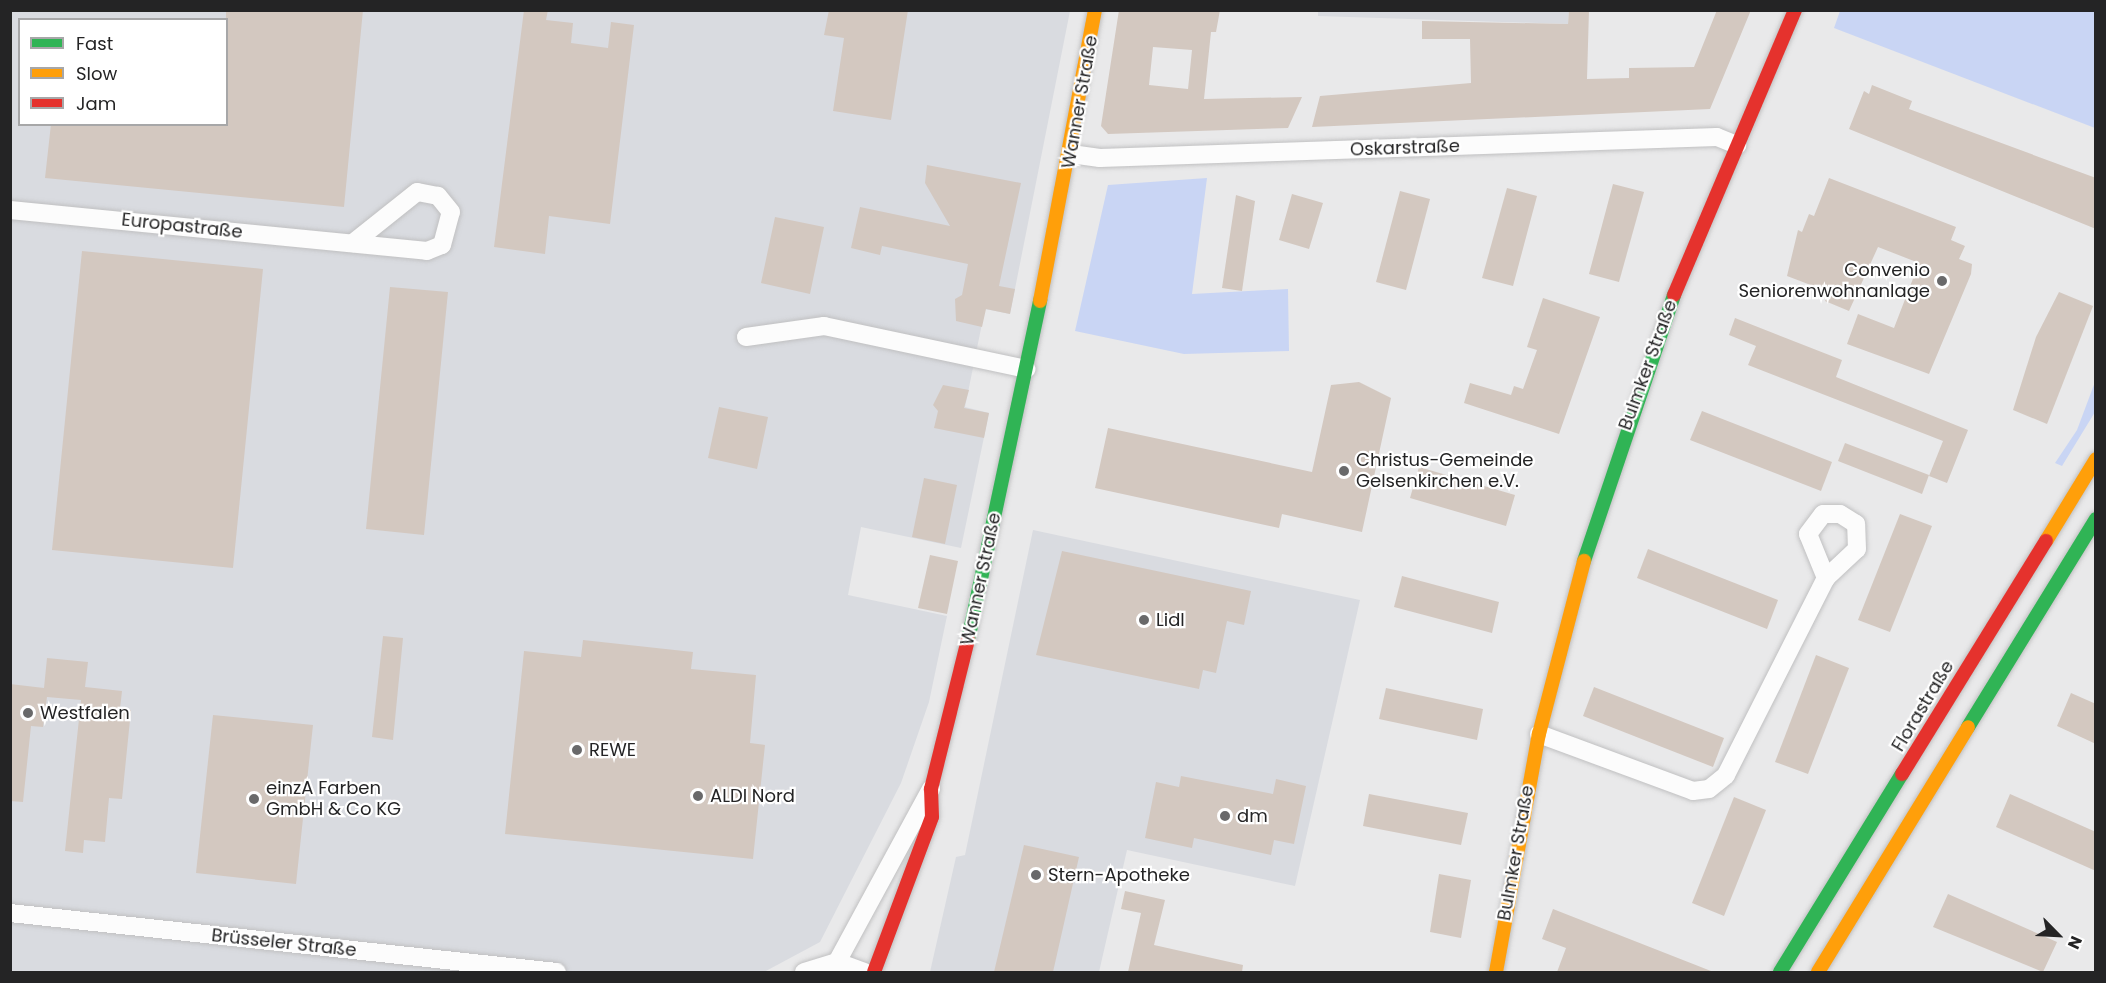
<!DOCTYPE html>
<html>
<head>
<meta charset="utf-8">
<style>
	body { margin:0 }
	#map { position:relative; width:2106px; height:983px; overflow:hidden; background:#e9e9ea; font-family:Poppins,sans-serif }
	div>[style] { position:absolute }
	.built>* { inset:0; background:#d9dbe0 }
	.green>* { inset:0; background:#c9d5f4 }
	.building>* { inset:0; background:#d3c8c0 }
	.roads { filter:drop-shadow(0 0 2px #c0c0c1) drop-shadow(0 0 2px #c0c0c1) }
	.street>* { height:18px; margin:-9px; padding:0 9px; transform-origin:9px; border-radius:9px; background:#fcfcfc }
	.fast>* { height:14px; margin:-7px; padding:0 7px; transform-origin:7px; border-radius:7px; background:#30b455 }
	.slow>* { height:14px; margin:-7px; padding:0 7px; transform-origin:7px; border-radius:7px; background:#ff9f0a }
	.jam>* { height:14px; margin:-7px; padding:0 7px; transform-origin:7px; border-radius:7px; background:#e5322d }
	.dots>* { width:16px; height:16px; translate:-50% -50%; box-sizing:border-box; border:3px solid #fff; border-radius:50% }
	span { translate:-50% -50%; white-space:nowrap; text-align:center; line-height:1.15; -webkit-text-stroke:4.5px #fff; paint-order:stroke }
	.street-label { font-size:18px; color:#242425 }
	.poi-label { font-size:18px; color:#242425 }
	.right { translate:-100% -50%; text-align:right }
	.left { translate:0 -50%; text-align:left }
	.frame { position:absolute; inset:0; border:12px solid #242425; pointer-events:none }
	.legend { position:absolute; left:18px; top:18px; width:210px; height:108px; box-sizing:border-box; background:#fff; border:2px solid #a7a7a8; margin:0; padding:8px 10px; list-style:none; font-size:18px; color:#242425 }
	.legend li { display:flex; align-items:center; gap:12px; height:30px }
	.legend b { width:30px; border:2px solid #a7a7a8 }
	.north { position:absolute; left:2028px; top:905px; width:60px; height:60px; -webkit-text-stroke:4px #fff; paint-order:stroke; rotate:114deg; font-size:16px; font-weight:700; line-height:24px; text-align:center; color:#242425 }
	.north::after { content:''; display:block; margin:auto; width:21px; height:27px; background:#242425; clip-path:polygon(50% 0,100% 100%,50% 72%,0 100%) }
</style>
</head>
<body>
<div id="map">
	<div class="built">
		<i style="clip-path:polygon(evenodd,10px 11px,1070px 11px,1010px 314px,985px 309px,965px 407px,989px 413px,961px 548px,861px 527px,848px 595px,947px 616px,929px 702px,901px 783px,820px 942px,764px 972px,11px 972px,10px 11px,20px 20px,226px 20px,226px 124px,20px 124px,20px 20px)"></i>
		<i style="clip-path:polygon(1318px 11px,1569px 11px,1568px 24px,1318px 16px)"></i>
		<i style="clip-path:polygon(1033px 530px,1360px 600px,1295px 886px,1127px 850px,1099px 972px,930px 972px,956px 857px,965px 855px)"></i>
	</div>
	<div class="green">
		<i style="clip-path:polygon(1840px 11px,2095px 11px,2095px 128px,1834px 28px)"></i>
		<i style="clip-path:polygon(1207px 178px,1192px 294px,1288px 289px,1289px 351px,1184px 354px,1075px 331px,1108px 185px)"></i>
		<i style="clip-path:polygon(2095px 382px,2095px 412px,2062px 466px,2055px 463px,2077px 430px)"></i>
	</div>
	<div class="building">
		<i style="clip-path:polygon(226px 10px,363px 10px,344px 207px,45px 178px,51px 124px,226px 124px)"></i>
		<i style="clip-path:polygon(524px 10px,548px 10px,546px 20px,573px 23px,571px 43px,608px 48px,611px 22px,634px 25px,610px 224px,549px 216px,545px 254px,494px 247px)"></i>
		<i style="clip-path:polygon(829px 10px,908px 10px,891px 120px,833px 111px,844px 38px,824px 35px)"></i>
		<i style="clip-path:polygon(evenodd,1119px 10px,1220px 10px,1216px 32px,1211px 32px,1204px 99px,1302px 97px,1288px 128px,1108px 134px,1101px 126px,1119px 10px,1153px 47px,1192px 50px,1188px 89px,1149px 85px,1153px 47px)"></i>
		<i style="clip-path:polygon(1569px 10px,1589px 10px,1587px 79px,1629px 78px,1629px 68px,1694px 67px,1717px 10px,1751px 10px,1710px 109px,1312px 127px,1320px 96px,1471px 83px,1470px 39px,1422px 39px,1422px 21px,1568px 24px)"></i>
		<i style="clip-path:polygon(1872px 85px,1912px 101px,1909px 109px,2096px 178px,2096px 229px,1849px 129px,1864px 91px,1869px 94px)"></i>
		<i style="clip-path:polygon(927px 165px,1021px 183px,999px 286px,1015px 289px,1010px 314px,986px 309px,982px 327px,956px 321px,955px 299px,962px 295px,968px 264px,882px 246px,880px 255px,851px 248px,860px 207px,950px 226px,925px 183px)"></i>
		<i style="clip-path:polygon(1829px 178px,1956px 227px,1951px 240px,1965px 246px,1959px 259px,1972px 264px,1971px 274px,1929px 374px,1847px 344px,1858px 314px,1894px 328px,1919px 263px,1878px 247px,1849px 311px,1825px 301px,1829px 292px,1787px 276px,1798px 230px,1802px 232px,1809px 214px,1814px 216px)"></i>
		<i style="clip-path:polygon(1613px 184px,1644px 192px,1619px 282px,1589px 274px)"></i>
		<i style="clip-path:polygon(1507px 188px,1537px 196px,1513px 286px,1482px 278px)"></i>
		<i style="clip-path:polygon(1400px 191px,1430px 199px,1406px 290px,1376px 282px)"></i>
		<i style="clip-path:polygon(1292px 194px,1323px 203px,1309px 249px,1279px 240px)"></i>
		<i style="clip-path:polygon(1236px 195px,1255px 201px,1242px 291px,1222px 288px)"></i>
		<i style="clip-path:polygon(775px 217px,824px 227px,810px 294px,761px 283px)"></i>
		<i style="clip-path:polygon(82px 251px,263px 269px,233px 568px,52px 550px)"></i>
		<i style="clip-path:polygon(390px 287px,448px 292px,424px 535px,366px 529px)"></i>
		<i style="clip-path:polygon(2059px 292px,2093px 306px,2047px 424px,2013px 410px,2036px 337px)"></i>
		<i style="clip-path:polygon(1543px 298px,1600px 317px,1559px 434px,1464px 403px,1470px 383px,1511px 395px,1514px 386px,1523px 389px,1537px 350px,1527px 347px)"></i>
		<i style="clip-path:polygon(1735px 318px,1842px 360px,1836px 377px,1968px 430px,1947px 483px,1929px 476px,1943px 441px,1748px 365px,1756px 346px,1729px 335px)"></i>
		<i style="clip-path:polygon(1359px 382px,1391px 398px,1362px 532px,1282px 514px,1279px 528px,1095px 488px,1108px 428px,1312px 472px,1331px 385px)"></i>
		<i style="clip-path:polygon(943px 385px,969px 390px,964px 408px,989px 413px,984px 438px,934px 428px,938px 411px,933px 405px)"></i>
		<i style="clip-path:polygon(719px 407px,768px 417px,757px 469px,708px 458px)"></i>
		<i style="clip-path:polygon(1702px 411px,1832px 462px,1821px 491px,1690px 440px)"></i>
		<i style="clip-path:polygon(1845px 443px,1929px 475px,1922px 494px,1838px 461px)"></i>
		<i style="clip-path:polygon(1419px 467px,1515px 495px,1506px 526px,1410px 498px)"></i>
		<i style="clip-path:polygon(924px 478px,957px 485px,945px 544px,912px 537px)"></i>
		<i style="clip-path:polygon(1900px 514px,1932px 526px,1890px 632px,1858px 620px)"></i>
		<i style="clip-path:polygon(1648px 549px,1778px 600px,1767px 629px,1637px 578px)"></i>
		<i style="clip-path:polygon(1062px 551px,1251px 591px,1244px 625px,1227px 621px,1216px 673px,1203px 670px,1199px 689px,1036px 655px)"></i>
		<i style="clip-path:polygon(930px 555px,958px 561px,947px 614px,918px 608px)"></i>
		<i style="clip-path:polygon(1402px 576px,1499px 602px,1492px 633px,1394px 607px)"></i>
		<i style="clip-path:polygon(383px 636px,403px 638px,393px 740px,372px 737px)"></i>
		<i style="clip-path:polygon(583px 640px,693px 652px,691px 669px,756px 675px,750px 743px,765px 745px,753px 859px,505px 834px,524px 651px,581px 657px)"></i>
		<i style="clip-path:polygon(1816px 655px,1849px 668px,1808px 774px,1775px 762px)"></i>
		<i style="clip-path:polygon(47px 658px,88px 662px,85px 687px,122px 691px,120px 709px,131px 710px,122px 799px,109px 798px,105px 842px,84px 840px,83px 853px,65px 851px,81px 700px,47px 697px,43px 727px,31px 726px,23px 802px,10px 801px,10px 684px,44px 688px)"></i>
		<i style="clip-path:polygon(1594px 687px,1724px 738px,1713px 767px,1583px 716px)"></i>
		<i style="clip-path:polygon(1386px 688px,1483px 709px,1477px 740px,1379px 719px)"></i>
		<i style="clip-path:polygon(2071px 693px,2096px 704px,2096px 744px,2057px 726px)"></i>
		<i style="clip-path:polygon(213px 715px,313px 725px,296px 884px,196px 873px)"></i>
		<i style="clip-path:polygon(1181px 776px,1273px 794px,1276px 779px,1306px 786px,1294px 844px,1274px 840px,1271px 855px,1194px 838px,1192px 848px,1145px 838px,1156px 782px,1179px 787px)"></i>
		<i style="clip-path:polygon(1369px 794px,1468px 813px,1461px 845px,1363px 826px)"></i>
		<i style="clip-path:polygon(2010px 794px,2096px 832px,2096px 871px,1996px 827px)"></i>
		<i style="clip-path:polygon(1734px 797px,1766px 810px,1724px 916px,1692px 903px)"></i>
		<i style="clip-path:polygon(1024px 845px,1079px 857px,1053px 972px,994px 972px)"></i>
		<i style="clip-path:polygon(1439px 874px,1471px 880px,1461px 938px,1430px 932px)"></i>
		<i style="clip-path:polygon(1125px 891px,1165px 900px,1154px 945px,1243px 965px,1242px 972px,1128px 972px,1141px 913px,1121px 909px)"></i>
		<i style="clip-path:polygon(1948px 894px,2057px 942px,2043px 972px,1933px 927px)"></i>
		<i style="clip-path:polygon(1553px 909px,1711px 971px,1711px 972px,1557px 972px,1566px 948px,1542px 939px)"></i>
	</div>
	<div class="roads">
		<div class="street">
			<i style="left:1071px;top:154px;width:29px;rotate:8deg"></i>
			<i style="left:1100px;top:158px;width:617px;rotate:-1.95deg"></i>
			<i style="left:1717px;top:137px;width:22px;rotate:22deg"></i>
			<i style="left:10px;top:210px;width:419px;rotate:5.6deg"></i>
			<i style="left:427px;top:251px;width:16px;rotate:-22deg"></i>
			<i style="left:442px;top:245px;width:34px;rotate:-75deg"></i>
			<i style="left:451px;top:212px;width:21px;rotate:-129deg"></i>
			<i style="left:438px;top:196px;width:21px;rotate:-169deg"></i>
			<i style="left:417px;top:192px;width:82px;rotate:141.4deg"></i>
			<i style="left:746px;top:337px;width:79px;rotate:-8deg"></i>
			<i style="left:824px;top:326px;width:207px;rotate:12deg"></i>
			<i style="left:1539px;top:734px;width:164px;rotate:20.3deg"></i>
			<i style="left:1693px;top:791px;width:16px;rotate:-7deg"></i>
			<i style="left:1709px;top:789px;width:22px;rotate:-39deg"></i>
			<i style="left:1726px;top:775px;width:221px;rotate:-63.1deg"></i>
			<i style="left:1826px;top:578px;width:42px;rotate:-43.1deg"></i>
			<i style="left:1857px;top:549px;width:25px;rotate:-92deg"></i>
			<i style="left:1856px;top:524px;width:19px;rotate:-148deg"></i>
			<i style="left:1840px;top:514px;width:17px;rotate:180deg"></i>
			<i style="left:1823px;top:514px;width:25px;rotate:127deg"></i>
			<i style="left:1808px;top:534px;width:48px;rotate:67.8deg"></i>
			<i style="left:10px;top:913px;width:550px;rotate:6.16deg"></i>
			<i style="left:837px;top:962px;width:197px;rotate:-61.5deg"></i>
			<i style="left:804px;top:972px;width:34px;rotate:-17deg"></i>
			<i style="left:837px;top:962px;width:29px;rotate:20deg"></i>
		</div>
		<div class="fast">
			<i style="left:1584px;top:561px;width:281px;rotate:-71.3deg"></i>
			<i style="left:968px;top:640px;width:347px;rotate:-78deg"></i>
			<i style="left:1968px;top:727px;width:244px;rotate:-58.4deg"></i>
			<i style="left:1780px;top:972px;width:233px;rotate:-58.4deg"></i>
		</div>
		<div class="slow">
			<i style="left:1040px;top:301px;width:296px;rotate:-79.3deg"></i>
			<i style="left:2046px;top:541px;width:96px;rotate:-58.6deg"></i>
			<i style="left:1496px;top:972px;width:242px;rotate:-79.8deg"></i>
			<i style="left:1539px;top:734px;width:179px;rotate:-75.4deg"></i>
			<i style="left:1818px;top:972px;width:287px;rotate:-58.5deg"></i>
		</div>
		<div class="jam">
			<i style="left:1674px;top:295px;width:310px;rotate:-67deg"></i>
			<i style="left:1902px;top:774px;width:274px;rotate:-58.3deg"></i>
			<i style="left:874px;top:972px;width:165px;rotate:-69.5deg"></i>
			<i style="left:932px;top:817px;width:28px;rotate:-92deg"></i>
			<i style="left:931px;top:789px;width:154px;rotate:-76.1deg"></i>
		</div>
	</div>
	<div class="dots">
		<i style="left:1942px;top:281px;background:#69696a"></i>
		<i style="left:1344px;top:471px;background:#69696a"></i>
		<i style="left:1144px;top:620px;background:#69696a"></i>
		<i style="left:28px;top:713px;background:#69696a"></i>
		<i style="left:577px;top:750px;background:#69696a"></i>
		<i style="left:698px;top:796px;background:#69696a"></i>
		<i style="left:254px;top:799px;background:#69696a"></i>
		<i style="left:1225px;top:816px;background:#69696a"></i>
		<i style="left:1036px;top:875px;background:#69696a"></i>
	</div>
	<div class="street-label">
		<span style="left:1080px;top:102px;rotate:-80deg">Wanner Straße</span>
		<span style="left:1405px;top:148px;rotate:-2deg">Oskarstraße</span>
		<span style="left:182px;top:226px;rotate:6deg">Europastraße</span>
		<span style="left:1648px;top:365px;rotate:-70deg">Bulmker Straße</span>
		<span style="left:981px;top:579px;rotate:-78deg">Wanner Straße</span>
		<span style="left:1923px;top:706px;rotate:-59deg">Florastraße</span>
		<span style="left:1516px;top:853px;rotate:-80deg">Bulmker Straße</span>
		<span style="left:284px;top:943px;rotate:6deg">Brüsseler Straße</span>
	</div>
	<div class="poi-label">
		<span class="right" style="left:1930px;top:281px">Convenio<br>Seniorenwohnanlage</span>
		<span class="left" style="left:1356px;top:471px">Christus-Gemeinde<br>Gelsenkirchen e.V.</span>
		<span class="left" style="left:1156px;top:620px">Lidl</span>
		<span class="left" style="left:40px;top:713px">Westfalen</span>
		<span class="left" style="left:589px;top:750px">REWE</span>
		<span class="left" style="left:266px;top:799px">einzA Farben<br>GmbH &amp; Co KG</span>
		<span class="left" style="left:710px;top:796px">ALDI Nord</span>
		<span class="left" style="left:1237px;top:816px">dm</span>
		<span class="left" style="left:1048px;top:875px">Stern-Apotheke</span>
	</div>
	<div class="frame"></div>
	<ul class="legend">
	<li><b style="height:8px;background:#30b455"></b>Fast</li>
	<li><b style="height:8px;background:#ff9f0a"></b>Slow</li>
	<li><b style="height:8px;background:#e5322d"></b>Jam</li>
	</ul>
	<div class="north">N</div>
</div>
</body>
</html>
